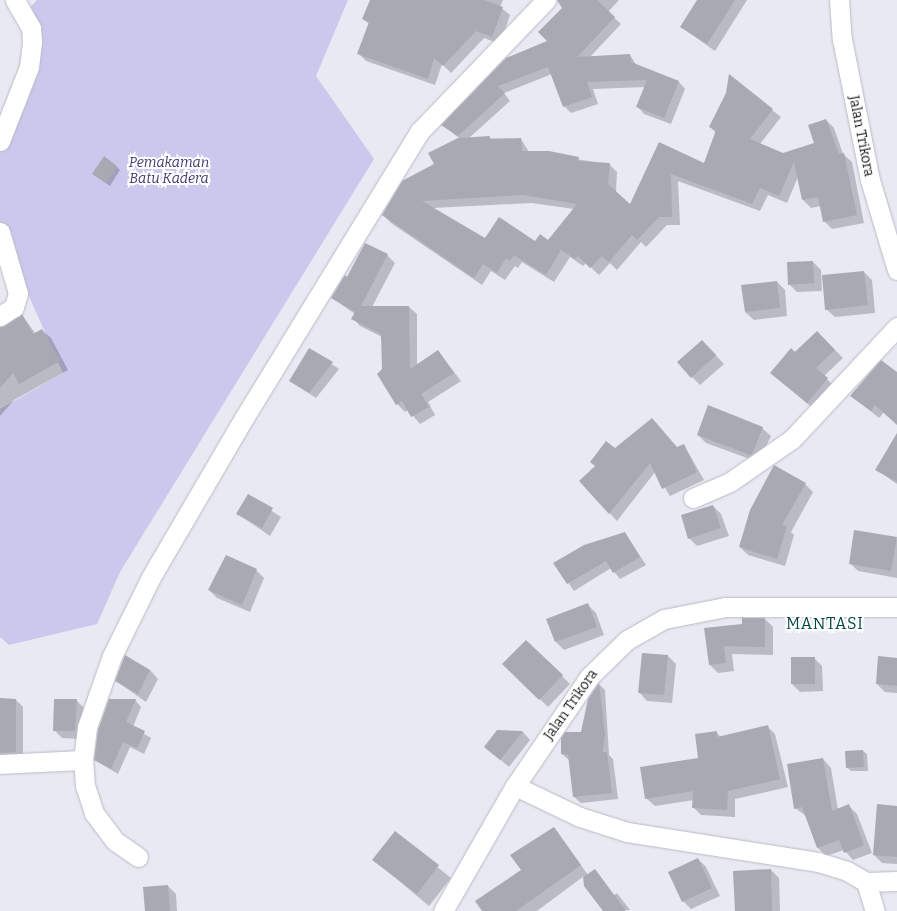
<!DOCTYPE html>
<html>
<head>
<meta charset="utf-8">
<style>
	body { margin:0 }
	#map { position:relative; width:897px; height:911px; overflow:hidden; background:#e9e9f4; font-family:Bitter,serif }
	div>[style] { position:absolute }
	.green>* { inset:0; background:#cbc8ed }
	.shadow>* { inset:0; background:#0003 }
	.building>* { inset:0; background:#a9a9b4 }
	.roads { filter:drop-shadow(0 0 1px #bab9c4) drop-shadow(0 0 1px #bab9c4) }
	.street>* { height:19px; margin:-9.5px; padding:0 9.5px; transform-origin:9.5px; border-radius:9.5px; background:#fff }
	span { translate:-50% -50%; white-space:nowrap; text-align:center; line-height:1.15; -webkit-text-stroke:4px #fff; paint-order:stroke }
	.street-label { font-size:14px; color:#16161a }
	.park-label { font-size:14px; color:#433a70; font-style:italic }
	.quarter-label { font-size:16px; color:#04474a; letter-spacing:1px }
</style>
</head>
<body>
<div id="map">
	<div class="green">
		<i style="clip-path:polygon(37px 0,348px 0,316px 76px,374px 159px,120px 572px,97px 624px,9px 645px,0 637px,0 409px,63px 373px,0 231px,0 125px,21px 90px,24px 13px)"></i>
	</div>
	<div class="shadow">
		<i style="clip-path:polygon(371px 0,503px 0,500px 7px,510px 15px,500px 44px,484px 38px,451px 73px,442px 64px,435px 85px,366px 61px,359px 54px,369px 24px,363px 19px)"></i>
		<i style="clip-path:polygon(evenodd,567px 0,619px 0,608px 12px,621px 24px,590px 57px,630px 55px,637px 66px,679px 82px,685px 89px,671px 124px,644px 114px,638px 107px,646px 87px,593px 89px,598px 104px,571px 113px,564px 106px,552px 74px,504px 93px,510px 101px,469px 138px,521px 139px,529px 152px,609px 164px,617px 172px,616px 192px,630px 206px,660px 144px,704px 164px,716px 133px,710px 127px,727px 93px,729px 76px,781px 117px,760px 144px,783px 154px,816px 143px,826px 120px,834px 128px,843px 154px,852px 162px,864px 223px,832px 229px,824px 221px,821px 206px,811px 208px,803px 200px,798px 177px,787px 203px,768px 195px,760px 211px,678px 181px,680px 225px,667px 225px,646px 247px,641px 242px,617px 270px,610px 263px,599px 275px,586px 263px,583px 266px,570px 257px,554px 282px,522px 262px,518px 268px,515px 266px,505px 280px,491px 271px,482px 285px,391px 223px,383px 215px,459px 138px,442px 125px,549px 42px,567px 0,532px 203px,574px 209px,549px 241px,536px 243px,485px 240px,433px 208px,532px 203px)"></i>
		<i style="clip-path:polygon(698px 0,747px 0,715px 51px,681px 27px)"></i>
		<i style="clip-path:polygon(116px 166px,120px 170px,110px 186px,93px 174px)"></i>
		<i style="clip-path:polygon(387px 255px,395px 263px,372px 307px,409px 307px,417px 314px,417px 365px,438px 351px,461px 381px,428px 402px,435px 415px,420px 424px,408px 410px,405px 412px,397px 404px,383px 370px,382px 337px,360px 326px,353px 318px,355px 314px,332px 298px,348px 278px)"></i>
		<i style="clip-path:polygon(813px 262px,821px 270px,822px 291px,797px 292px,789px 284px)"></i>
		<i style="clip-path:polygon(864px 272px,872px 280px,875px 313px,835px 317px,826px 309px)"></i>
		<i style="clip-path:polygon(777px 282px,785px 290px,787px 316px,754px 320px,745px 312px)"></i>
		<i style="clip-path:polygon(22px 315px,35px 333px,42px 330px,51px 338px,68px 370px,14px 400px,0 416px,0 328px)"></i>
		<i style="clip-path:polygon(817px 332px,843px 358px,824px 376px,835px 387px,815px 410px,771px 373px)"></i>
		<i style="clip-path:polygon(310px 349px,339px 369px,316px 398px,290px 381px)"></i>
		<i style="clip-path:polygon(710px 349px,724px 364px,700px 385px,692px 377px)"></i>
		<i style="clip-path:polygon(897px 373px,897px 424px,884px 412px,879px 418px,852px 396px)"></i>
		<i style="clip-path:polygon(762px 428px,771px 436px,758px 462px,706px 443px,698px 435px)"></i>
		<i style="clip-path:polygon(897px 438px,897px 484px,877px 470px)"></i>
		<i style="clip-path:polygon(684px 445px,704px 480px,670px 496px,655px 472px,617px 521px,580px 481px)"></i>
		<i style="clip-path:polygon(805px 484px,813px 492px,791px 532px,794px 535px,785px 566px,748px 555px,740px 547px)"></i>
		<i style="clip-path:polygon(248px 495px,281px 517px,270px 536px,238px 514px)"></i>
		<i style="clip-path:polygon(713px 506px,721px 514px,729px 536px,697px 546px,689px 538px)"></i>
		<i style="clip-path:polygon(625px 533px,646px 565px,620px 579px,611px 568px,574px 591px,555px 563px)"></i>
		<i style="clip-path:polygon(897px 539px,897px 578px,858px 571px,850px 563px)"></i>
		<i style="clip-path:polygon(256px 570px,264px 578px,250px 612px,217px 598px,209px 590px)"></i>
		<i style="clip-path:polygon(588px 605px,596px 613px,604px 635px,564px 650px,556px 642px)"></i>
		<i style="clip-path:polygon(743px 619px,765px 619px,773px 627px,773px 655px,732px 654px,734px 671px,718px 673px,710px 665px,706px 629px,743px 625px)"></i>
		<i style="clip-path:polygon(668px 656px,676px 664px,672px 703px,647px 701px,639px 692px)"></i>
		<i style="clip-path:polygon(814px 658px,822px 666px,823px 691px,800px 692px,792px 684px)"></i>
		<i style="clip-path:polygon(897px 659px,897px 693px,885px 692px,877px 684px)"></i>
		<i style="clip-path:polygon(150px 670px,158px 679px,146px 702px,116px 681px)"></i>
		<i style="clip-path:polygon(512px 672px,562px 676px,570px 684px,548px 707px)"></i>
		<i style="clip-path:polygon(599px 684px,605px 690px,609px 755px,613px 759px,618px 799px,581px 803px,574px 797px,570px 761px,562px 754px,582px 733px,582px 727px,585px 727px)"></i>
		<i style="clip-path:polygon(0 699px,16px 700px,23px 707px,23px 759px,0 759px)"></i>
		<i style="clip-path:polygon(76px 700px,84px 708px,83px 739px,62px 738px,54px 730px)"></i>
		<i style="clip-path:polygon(135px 700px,141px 707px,133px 727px,151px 738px,144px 754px,130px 747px,118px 774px,95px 760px)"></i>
		<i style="clip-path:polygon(767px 726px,775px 734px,788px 787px,735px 799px,735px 817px,701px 815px,693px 807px,694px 800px,655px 806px,646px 798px,699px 759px,716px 732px,721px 737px)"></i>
		<i style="clip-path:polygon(498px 731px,523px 732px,530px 740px,509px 767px,485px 747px)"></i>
		<i style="clip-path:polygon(863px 751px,867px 754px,868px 771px,851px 771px,847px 767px,846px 752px)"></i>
		<i style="clip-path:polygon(823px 759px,831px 768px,838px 810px,849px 806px,857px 814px,872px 853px,853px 860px,844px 850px,826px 856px,818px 848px,806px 816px,795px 808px)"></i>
		<i style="clip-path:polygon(897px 807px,897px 864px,882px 863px,874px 855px)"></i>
		<i style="clip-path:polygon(554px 828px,588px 875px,614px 895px,617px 893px,630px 910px,604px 911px,584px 876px,537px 911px,483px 911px,522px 870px)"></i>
		<i style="clip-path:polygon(395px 833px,451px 878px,429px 906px,374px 860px)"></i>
		<i style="clip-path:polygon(698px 859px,706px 867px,720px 896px,691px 909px,683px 901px)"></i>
		<i style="clip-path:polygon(771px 870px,779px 878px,780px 911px,736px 911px)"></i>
		<i style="clip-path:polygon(168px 886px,176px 894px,177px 911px,146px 911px)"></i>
	</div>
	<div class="building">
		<i style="clip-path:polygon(370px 0,484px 0,503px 7px,492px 37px,476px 31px,443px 66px,434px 58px,428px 79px,357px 54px,369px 22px,362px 19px)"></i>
		<i style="clip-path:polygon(557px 0,597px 0,615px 17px,577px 57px,630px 54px,631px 62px,679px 81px,664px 118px,636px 107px,647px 80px,587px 82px,592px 97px,563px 107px,548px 67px,498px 86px,505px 93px,458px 136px,441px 125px,506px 58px,547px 41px,538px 32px,562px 8px)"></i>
		<i style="clip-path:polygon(697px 0,735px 0,707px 44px,680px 27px)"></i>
		<i style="clip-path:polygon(evenodd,729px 74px,773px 109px,750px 139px,783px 153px,814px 143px,808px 125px,826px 119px,839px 154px,844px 153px,857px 215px,823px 222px,818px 197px,802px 200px,794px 162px,779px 196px,760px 188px,752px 204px,671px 174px,672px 217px,659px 217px,637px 240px,632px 235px,609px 262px,602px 256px,590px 268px,578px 256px,575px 259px,561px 250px,546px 275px,514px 255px,510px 261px,506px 258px,497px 273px,483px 264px,474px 278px,382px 215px,402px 181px,434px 164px,428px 153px,458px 138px,490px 136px,490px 139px,521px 138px,522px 151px,549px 151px,579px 157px,578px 161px,610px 163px,608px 184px,630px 204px,659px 142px,704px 163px,716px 130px,709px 127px,726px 93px,729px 74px,523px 195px,577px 204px,548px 240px,540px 234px,535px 241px,499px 217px,485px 238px,422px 201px,523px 195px)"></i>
		<i style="clip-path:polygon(104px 156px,117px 166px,106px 183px,92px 174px)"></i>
		<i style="clip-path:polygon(365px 243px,388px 254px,361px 306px,409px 306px,410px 369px,438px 350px,454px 373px,421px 394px,429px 407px,411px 417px,402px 401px,396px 405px,377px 374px,382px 369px,381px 334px,351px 319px,355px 312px,331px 298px,345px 275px,347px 277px)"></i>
		<i style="clip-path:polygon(813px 261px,814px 283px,788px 285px,787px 262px)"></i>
		<i style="clip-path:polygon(864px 271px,868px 305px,825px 310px,822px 275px)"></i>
		<i style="clip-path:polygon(777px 281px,780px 308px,745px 312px,741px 285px)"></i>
		<i style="clip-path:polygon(22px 314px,33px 334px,42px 329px,60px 361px,19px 384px,13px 373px,0 388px,0 327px)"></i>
		<i style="clip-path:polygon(817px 331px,835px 350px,816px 368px,828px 378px,807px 403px,770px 373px,791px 348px,795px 352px)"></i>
		<i style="clip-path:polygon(702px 340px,716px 355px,691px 378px,677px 362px)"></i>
		<i style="clip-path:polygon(309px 348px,333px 362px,309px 393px,289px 381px)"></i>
		<i style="clip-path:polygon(881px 360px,897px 372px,897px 425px,875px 405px,871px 411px,850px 396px)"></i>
		<i style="clip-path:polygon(708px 405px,763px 427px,753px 452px,750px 455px,697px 435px)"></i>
		<i style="clip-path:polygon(652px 418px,677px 447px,684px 444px,697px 472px,662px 489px,650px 463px,609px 514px,579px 481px,595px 466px,590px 462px,606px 441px,615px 448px)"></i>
		<i style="clip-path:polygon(897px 433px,897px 482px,875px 470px)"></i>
		<i style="clip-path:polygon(774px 465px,806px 483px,782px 525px,787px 526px,777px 559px,739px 547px,750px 510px)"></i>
		<i style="clip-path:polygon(248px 494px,273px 508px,262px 528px,236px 514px)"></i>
		<i style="clip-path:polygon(713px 505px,721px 528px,688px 539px,681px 515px)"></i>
		<i style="clip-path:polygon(854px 530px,897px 537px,891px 571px,849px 564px)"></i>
		<i style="clip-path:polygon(625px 532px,640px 557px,613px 573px,606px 561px,567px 584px,553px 563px,584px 545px)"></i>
		<i style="clip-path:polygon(226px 555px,257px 569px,242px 605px,208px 590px)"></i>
		<i style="clip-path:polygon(588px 603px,597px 627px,555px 642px,546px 619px)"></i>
		<i style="clip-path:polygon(742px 618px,765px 618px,765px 647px,724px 646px,726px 663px,709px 665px,704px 628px,742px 624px)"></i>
		<i style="clip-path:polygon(526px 640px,563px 675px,539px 700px,502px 664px)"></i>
		<i style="clip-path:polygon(642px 653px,668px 655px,664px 695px,638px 693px)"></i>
		<i style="clip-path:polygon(125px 655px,150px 670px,138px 694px,115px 681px)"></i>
		<i style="clip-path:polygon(878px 656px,897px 658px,897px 686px,876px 684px)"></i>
		<i style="clip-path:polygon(791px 657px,815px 657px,815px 684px,791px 684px)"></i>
		<i style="clip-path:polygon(599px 683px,605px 734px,603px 752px,607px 752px,612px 793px,573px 797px,568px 755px,561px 754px,561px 738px,565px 732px,581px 732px,588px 699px)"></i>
		<i style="clip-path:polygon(0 698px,16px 699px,16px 752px,0 753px)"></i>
		<i style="clip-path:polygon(54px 699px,77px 699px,75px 731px,53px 731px)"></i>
		<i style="clip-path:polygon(109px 699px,136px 699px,126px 722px,145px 731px,137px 748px,123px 742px,111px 769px,94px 760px,98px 730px)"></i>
		<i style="clip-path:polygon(768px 725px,780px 779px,728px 791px,727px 810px,692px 808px,693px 791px,645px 799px,640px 767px,698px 758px,695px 734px,717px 731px,717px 737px)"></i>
		<i style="clip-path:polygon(497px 730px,523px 731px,500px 760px,484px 747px)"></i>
		<i style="clip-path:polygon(863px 750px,864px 767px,846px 768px,845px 751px)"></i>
		<i style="clip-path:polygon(823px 758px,832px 811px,849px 804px,864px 845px,844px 853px,839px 840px,817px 848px,802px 807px,794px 809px,787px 764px)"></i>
		<i style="clip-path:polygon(877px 804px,897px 806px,897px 857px,873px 855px)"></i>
		<i style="clip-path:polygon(554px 827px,581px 865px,516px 911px,482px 911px,475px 901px,521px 870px,510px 855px)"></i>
		<i style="clip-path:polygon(395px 831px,439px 865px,417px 894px,372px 860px)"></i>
		<i style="clip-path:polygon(698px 858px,712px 888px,682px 902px,668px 872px)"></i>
		<i style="clip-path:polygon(595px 869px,626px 911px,603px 911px,584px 886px,583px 877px)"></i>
		<i style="clip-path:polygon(771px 869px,772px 911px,735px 911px,733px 871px)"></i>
		<i style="clip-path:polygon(168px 885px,170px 911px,145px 911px,143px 887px)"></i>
	</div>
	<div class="roads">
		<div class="street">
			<i style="left:839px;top:0;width:39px;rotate:86deg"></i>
			<i style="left:842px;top:39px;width:144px;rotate:78.8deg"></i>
			<i style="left:870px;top:180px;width:94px;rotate:73.3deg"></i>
			<i style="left:0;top:141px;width:79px;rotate:-68.6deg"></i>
			<i style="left:29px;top:67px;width:26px;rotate:-83deg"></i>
			<i style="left:32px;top:41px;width:13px;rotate:-94deg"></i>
			<i style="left:31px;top:28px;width:32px;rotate:-120deg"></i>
			<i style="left:0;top:232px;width:64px;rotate:73.6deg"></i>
			<i style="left:18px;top:293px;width:15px;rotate:106deg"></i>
			<i style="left:14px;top:307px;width:17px;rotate:147deg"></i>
			<i style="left:693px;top:498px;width:40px;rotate:-23.4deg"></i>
			<i style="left:730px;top:482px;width:75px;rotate:-34.7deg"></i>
			<i style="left:792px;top:439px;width:154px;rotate:-46.8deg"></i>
			<i style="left:0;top:764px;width:83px;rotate:-2.8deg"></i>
			<i style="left:515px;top:786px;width:72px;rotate:25.5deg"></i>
			<i style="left:580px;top:817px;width:49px;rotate:17.7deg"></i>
			<i style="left:627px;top:832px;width:193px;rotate:8.9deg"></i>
			<i style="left:818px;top:862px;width:30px;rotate:17deg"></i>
			<i style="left:847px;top:871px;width:22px;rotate:30deg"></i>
			<i style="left:866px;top:882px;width:30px;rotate:73deg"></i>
			<i style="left:138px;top:857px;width:28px;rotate:-145deg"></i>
			<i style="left:115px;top:841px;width:35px;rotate:-127deg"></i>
			<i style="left:94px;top:813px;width:28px;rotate:-108deg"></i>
			<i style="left:85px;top:786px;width:26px;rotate:-94deg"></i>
			<i style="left:83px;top:760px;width:33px;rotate:-83deg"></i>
			<i style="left:87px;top:727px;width:75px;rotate:-70.6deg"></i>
			<i style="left:112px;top:656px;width:88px;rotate:-63.7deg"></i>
			<i style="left:151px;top:577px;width:184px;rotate:-59.7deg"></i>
			<i style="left:244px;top:418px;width:337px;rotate:-58.5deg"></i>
			<i style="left:420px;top:131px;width:182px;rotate:-46.1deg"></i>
			<i style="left:866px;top:882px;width:31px;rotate:-2deg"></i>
			<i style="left:443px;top:911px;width:144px;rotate:-60.1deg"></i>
			<i style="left:515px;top:786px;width:132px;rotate:-55.8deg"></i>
			<i style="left:589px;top:677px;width:53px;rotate:-44.2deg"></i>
			<i style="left:627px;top:640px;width:43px;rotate:-29.6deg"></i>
			<i style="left:664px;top:619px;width:62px;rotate:-11.1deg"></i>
			<i style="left:725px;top:607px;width:172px"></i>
		</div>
	</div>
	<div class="street-label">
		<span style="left:861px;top:136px;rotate:79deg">Jalan Trikora</span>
		<span style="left:571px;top:705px;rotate:-55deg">Jalan Trikora</span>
	</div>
	<div class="park-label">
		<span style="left:169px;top:171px">Pemakaman<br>Batu Kadera</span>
	</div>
	<div class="quarter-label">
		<span style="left:825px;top:624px">MANTASI</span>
	</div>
</div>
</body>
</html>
